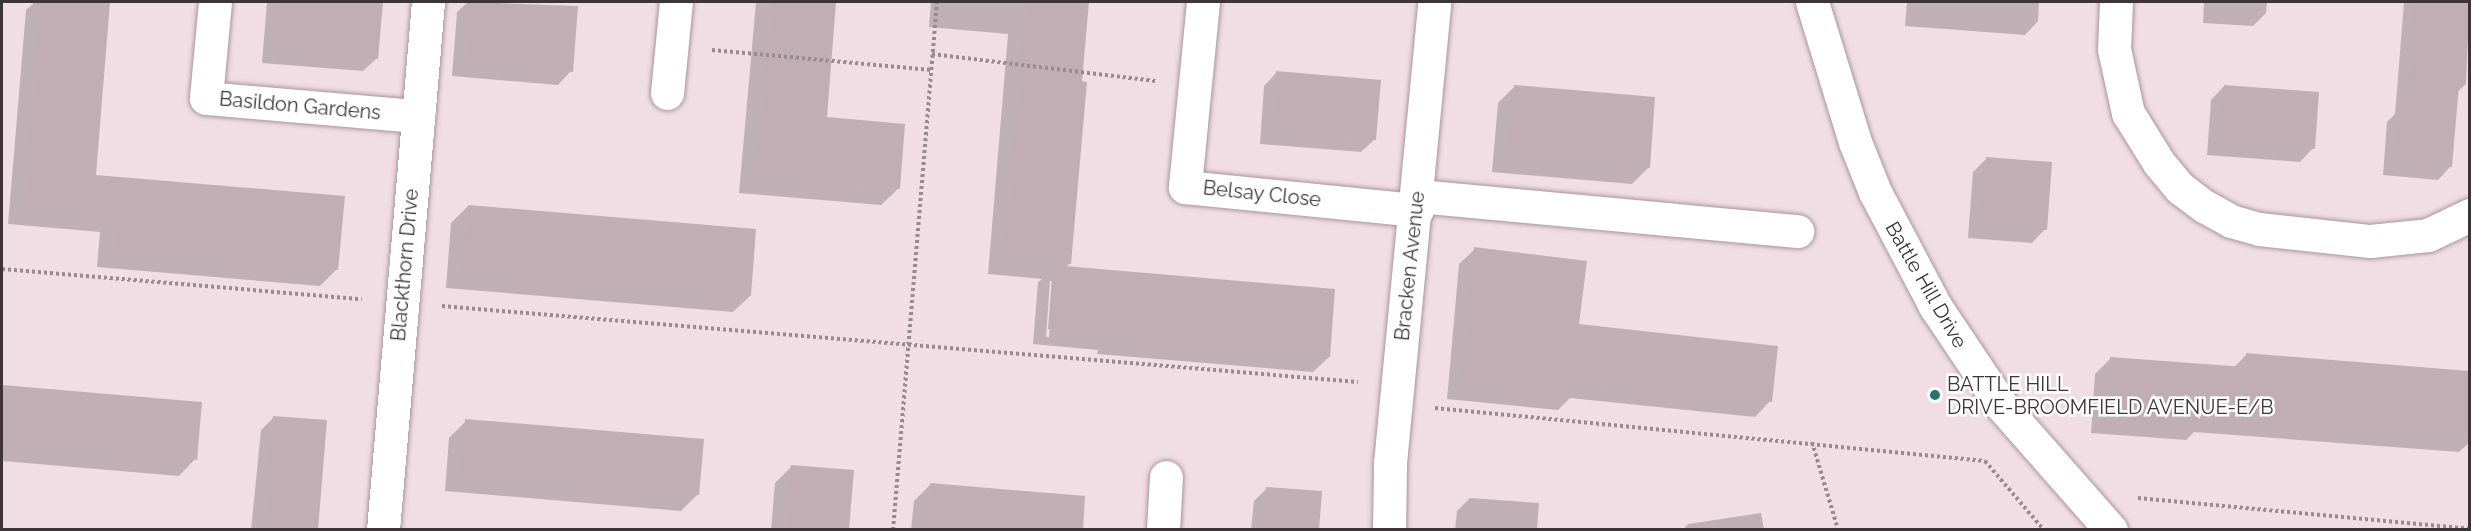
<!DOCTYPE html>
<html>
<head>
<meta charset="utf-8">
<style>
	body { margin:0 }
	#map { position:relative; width:2471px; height:531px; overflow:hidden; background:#f1dde4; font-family:Raleway,sans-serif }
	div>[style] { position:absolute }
	.shadow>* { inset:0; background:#0003 }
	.building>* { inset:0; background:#c1aeb5 }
	.path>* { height:4px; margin-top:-2px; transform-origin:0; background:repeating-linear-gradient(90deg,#988a8f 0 3px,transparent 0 6px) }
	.roads { filter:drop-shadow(0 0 2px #a9969d) drop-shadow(0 0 2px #a9969d) }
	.minor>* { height:33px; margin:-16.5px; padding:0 16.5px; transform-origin:16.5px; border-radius:16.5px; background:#fff }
	.tertiary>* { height:33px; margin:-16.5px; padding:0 16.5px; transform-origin:16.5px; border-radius:16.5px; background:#fff }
	.dots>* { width:16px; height:16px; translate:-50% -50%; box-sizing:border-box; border:3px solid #fff; border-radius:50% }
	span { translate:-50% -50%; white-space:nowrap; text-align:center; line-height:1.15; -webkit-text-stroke:5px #fff; paint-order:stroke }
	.street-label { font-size:20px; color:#3c3437 }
	.poi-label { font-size:20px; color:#3c3437 }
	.left { translate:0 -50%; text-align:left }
	.frame { position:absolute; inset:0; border:3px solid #3c3437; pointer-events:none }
</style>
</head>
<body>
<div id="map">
	<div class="shadow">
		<i style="clip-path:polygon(35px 2px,109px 2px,94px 176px,337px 269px,320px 286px,97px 267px,100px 232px,8px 224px,26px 10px)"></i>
		<i style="clip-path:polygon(267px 2px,382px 2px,377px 58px,363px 71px,262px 63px)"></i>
		<i style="clip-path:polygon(468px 2px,576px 8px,571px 71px,558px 85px,452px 76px,457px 12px)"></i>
		<i style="clip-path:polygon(756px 2px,835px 2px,825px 119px,898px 189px,881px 205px,739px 193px)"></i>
		<i style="clip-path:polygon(evenodd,931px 2px,1087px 2px,1070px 263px,1065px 268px,1329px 357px,1313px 372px,1097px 354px,1098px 350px,1033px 344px,1038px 282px,1042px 279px,988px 274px,1008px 34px,929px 27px,931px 2px,1050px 281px,1053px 281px,1049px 337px,1046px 337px,1050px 281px)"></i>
		<i style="clip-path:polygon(1907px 2px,2039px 2px,2038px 21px,2025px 35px,1905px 26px)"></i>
		<i style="clip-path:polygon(2204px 2px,2267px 2px,2266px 13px,2253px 26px,2203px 23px)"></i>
		<i style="clip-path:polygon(2404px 2px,2470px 2px,2465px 85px,2457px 92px,2451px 166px,2438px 180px,2383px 175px,2387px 122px,2395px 114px)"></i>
		<i style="clip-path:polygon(1277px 72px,1375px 139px,1361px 152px,1260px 144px,1264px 86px)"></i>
		<i style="clip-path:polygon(1515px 86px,1648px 168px,1632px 184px,1492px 172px,1498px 103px)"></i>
		<i style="clip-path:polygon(2224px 86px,2313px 148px,2300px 162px,2207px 155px,2211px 100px)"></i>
		<i style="clip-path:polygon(1986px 159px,2045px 229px,2032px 243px,1968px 238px,1973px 172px)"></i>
		<i style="clip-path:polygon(468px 206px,750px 296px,733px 312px,446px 288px,451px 223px)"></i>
		<i style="clip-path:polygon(1475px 249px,1577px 325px,1770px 401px,1755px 417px,1570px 398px,1558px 410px,1447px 399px,1459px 264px)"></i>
		<i style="clip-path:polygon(2246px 355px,2470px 372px,2470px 442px,2459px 452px,2194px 432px,2186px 440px,2091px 433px,2095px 374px,2111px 358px,2233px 368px)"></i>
		<i style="clip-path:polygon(2px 387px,200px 403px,195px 459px,179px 476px,2px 461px)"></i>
		<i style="clip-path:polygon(274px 417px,317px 530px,251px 530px,261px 430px)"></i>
		<i style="clip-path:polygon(466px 421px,698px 494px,681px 511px,445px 491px,449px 438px)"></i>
		<i style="clip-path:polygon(791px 467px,847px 530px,771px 530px,775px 483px)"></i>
		<i style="clip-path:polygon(931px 484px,1081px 530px,911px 530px,914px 501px)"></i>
		<i style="clip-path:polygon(1267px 488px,1317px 530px,1251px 530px,1254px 501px)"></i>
		<i style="clip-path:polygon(1470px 498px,1539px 503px,1537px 530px,1455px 530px,1457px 511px)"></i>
		<i style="clip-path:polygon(1761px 513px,1764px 530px,1683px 530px,1688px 524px)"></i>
	</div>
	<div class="building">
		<i style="clip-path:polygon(41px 2px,110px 2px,96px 175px,345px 196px,338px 270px,113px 251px,116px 216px,24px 208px)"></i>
		<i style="clip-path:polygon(278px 2px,383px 2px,378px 59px,275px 50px)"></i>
		<i style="clip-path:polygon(469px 2px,578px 6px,573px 72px,465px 63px)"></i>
		<i style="clip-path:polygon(772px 2px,836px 2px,827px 117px,905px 124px,900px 189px,755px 177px)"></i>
		<i style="clip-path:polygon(1026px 2px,1089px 2px,1082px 81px,1087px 82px,1071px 264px,1004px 258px)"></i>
		<i style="clip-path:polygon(2415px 2px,2469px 2px,2466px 85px,2459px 85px,2452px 167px,2396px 163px,2400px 107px,2407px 107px)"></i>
		<i style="clip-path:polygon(1276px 71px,1381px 80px,1376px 140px,1272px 131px)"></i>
		<i style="clip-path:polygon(1514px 85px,1655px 97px,1650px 168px,1508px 156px)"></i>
		<i style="clip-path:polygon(2224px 85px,2319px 92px,2315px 149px,2219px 142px)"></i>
		<i style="clip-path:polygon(1986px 157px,2052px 162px,2047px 230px,1980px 225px)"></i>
		<i style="clip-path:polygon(468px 205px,756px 229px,751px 296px,462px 272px)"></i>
		<i style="clip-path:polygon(1474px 247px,1587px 261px,1579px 324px,1778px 346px,1772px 402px,1576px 383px,1575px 395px,1461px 385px)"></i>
		<i style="clip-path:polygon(1053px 265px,1335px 289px,1330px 357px,1112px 339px,1112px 335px,1048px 329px)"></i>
		<i style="clip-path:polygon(2246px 353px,2469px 371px,2469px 437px,2204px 416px,2203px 425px,2106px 418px,2110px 357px,2245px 367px)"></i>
		<i style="clip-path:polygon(2px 385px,202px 402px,197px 460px,2px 443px)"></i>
		<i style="clip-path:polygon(273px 416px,327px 420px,318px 530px,264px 530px)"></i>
		<i style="clip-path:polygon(465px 419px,704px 439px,699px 495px,461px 475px)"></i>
		<i style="clip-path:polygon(791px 465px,854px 470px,849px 530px,785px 530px)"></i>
		<i style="clip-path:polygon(930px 483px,1085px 496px,1083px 530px,926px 530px)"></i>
		<i style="clip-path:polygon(1266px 487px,1322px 491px,1319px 530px,1263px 530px)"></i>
	</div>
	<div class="path">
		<i style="left:712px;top:50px;width:220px;rotate:5.2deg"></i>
		<i style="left:932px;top:54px;width:225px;rotate:6.9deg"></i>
		<i style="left:2px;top:269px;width:361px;rotate:4.8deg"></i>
		<i style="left:442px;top:306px;width:919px;rotate:4.74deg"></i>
		<i style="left:1435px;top:408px;width:553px;rotate:5.5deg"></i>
		<i style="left:1985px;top:461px;width:91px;rotate:49.5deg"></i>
		<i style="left:1812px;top:442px;width:92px;rotate:73.5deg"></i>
		<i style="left:2138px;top:498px;width:333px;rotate:5.3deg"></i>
		<i style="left:893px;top:530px;width:530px;rotate:-85.24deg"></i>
	</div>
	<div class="roads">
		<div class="minor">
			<i style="left:215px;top:2px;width:96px;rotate:95.4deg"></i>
			<i style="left:206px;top:98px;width:213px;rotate:4.9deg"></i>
			<i style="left:1203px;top:2px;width:186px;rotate:95.6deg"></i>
			<i style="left:1185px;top:187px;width:233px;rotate:5.7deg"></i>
			<i style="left:2116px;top:2px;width:47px;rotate:92.4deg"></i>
			<i style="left:2114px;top:49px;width:66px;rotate:77.7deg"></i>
			<i style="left:2128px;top:113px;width:59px;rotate:58.2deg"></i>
			<i style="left:2159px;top:163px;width:33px;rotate:50deg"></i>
			<i style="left:2180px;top:188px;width:30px;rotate:37deg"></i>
			<i style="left:2204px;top:206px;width:31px;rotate:29deg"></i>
			<i style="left:2231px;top:221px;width:29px;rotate:16deg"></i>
			<i style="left:2259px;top:229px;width:112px;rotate:6.2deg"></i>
			<i style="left:2370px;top:241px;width:58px;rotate:-5.9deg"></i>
			<i style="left:2428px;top:235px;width:47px;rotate:-25.5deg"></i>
			<i style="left:667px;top:93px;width:91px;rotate:-84.4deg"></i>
			<i style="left:1418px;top:196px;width:381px;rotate:5.3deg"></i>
			<i style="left:383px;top:530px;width:530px;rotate:-85.13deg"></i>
			<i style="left:1163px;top:530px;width:53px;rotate:-86.8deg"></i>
			<i style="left:1389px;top:530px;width:67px;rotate:-89.1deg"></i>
			<i style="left:1390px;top:463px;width:463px;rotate:-84.5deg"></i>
		</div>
		<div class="tertiary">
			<i style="left:1812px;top:2px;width:146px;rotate:72.9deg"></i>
			<i style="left:1855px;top:142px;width:54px;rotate:68.2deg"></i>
			<i style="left:1875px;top:192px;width:129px;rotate:62.2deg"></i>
			<i style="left:1935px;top:306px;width:120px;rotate:56.2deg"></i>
			<i style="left:2002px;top:406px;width:165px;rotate:48.7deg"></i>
		</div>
	</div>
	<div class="dots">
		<i style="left:1935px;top:395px;background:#28716c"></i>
	</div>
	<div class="street-label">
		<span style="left:300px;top:106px;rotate:5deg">Basildon Gardens</span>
		<span style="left:1262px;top:194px;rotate:6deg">Belsay Close</span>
		<span style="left:405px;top:265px;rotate:-85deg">Blackthorn Drive</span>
		<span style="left:1410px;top:266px;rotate:-84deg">Bracken Avenue</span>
		<span style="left:1926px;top:285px;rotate:60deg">Battle Hill Drive</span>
	</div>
	<div class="poi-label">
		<span class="left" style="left:1947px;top:396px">BATTLE HILL<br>DRIVE-BROOMFIELD AVENUE-E/B</span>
	</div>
	<div class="frame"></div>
</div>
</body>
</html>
